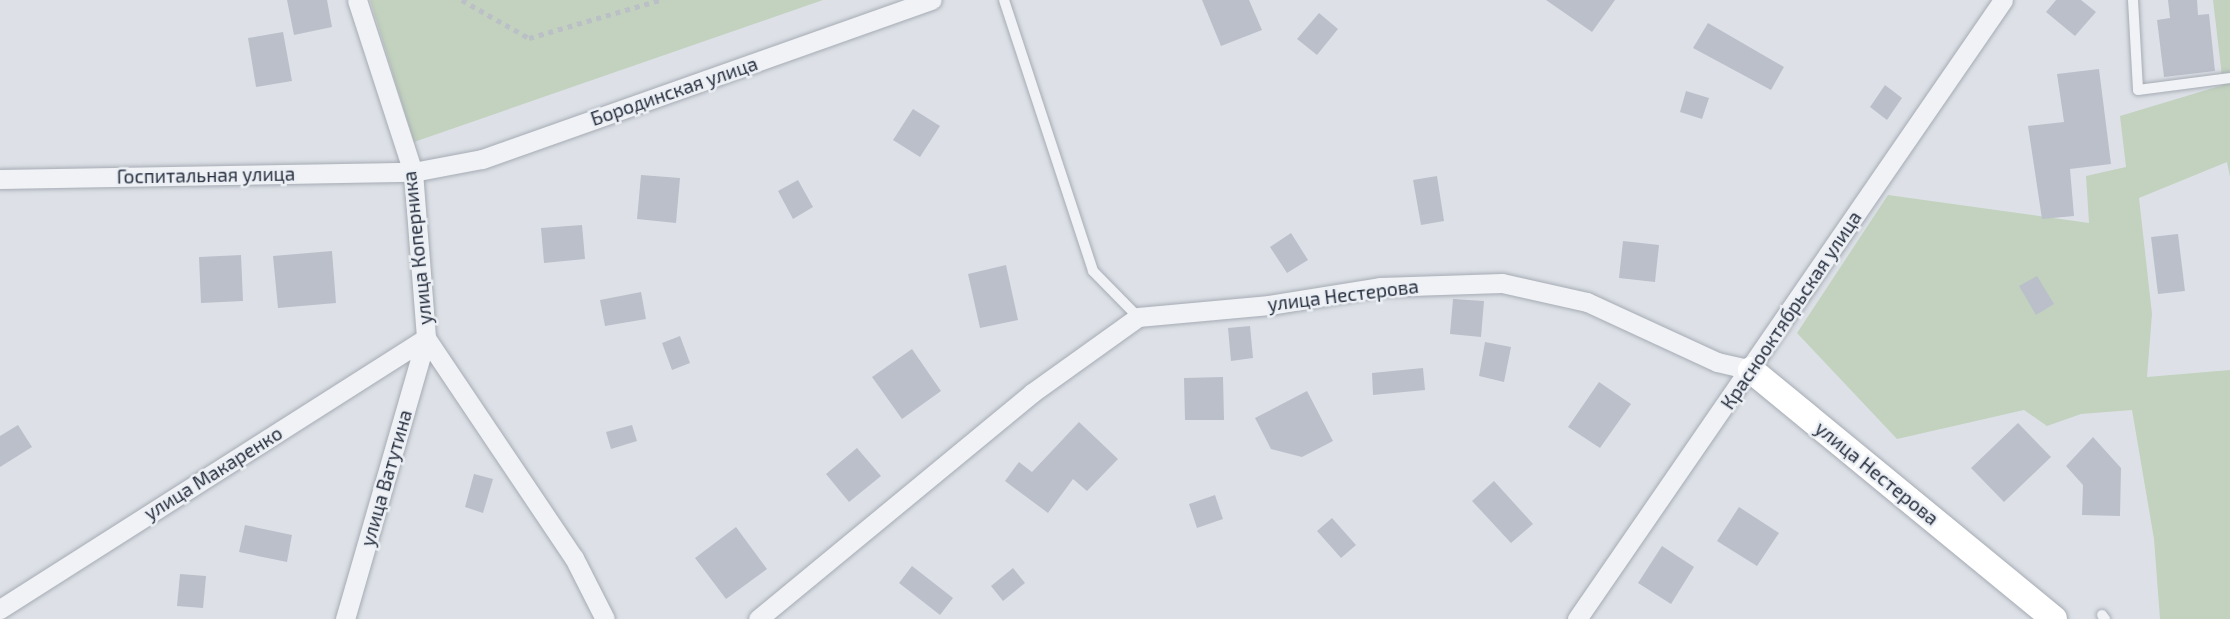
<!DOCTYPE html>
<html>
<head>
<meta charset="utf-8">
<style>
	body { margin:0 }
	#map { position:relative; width:2230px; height:619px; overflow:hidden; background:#dde1e7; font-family:"Exo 2",sans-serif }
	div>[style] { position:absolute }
	.green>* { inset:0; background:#c2d2be }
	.building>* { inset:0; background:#babfca }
	.path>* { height:4.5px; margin-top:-2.25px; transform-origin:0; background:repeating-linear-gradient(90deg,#bbbfc6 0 5px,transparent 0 10px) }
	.roads { filter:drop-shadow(0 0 2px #a6abb4) drop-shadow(0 0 2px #a6abb4) }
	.lane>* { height:10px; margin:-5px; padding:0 5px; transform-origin:5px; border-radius:5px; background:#f0f2f6 }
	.street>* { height:19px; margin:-9.5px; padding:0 9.5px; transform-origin:9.5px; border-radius:9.5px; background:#f0f2f6 }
	.secondary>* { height:26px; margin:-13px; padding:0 13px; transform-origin:13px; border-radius:13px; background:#fff }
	span { translate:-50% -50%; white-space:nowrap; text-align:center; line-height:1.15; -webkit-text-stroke:5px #ecf0f5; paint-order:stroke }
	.street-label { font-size:19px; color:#262e3e }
</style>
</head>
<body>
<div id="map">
	<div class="green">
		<i style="clip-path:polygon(370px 0,823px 0,414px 142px)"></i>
		<i style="clip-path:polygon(2213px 0,2230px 0,2230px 177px,2227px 162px,2139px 198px,2152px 314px,2147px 377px,2230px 370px,2230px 619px,2160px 619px,2154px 539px,2132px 410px,2081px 414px,2047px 426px,2024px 410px,1897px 439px,1797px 333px,1888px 195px,2089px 223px,2086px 176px,2126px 167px,2120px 116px,2223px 85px)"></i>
	</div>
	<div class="building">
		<i style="clip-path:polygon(287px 0,327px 0,332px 27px,294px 35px)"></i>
		<i style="clip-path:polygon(1202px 0,1249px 0,1262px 30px,1221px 46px)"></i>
		<i style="clip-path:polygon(1546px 0,1615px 0,1592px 32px)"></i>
		<i style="clip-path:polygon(2056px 0,2081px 0,2096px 12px,2075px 36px,2046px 12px)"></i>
		<i style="clip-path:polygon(2168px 0,2197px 0,2198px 15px,2209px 14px,2215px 71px,2164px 77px,2157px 20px,2170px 18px)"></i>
		<i style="clip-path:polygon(1319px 13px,1338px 29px,1317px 55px,1297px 39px)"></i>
		<i style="clip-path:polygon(1708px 23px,1784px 67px,1771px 90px,1693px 48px)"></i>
		<i style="clip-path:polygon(283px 32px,292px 81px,256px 87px,248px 38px)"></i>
		<i style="clip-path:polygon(2099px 69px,2111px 164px,2070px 169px,2074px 216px,2042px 219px,2028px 126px,2064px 122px,2057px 74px)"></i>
		<i style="clip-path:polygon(1885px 85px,1902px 98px,1887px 120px,1870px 107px)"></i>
		<i style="clip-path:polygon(1686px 91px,1709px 98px,1702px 119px,1680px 112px)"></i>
		<i style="clip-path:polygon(913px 109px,940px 126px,920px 157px,893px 140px)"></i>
		<i style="clip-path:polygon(641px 175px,680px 178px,676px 223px,637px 219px)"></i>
		<i style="clip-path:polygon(1437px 176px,1444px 221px,1421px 225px,1413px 180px)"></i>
		<i style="clip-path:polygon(798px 180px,813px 207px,793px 219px,778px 191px)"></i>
		<i style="clip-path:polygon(582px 225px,585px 259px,544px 263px,541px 228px)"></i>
		<i style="clip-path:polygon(1291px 233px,1308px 260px,1287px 273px,1270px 247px)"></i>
		<i style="clip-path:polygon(2178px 234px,2185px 291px,2158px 294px,2151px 237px)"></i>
		<i style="clip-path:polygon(1623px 241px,1659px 245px,1655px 282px,1619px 278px)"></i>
		<i style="clip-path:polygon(332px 251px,336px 303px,278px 308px,273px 256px)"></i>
		<i style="clip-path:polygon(241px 255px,243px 301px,201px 303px,199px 257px)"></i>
		<i style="clip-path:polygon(1006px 265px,1018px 320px,980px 328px,968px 274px)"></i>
		<i style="clip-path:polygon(2037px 276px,2054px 304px,2036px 315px,2019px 286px)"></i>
		<i style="clip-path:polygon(641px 292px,646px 319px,605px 326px,600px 300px)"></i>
		<i style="clip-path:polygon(1453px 299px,1484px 301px,1481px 337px,1450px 334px)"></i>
		<i style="clip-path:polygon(1250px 326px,1253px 358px,1231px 361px,1228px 328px)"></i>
		<i style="clip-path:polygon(680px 336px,690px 363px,672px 370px,662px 343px)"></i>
		<i style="clip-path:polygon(1485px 342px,1511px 347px,1504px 382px,1479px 376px)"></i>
		<i style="clip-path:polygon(912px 349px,941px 391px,902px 419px,872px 377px)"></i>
		<i style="clip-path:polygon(1423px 368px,1425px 390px,1373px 395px,1372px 373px)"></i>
		<i style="clip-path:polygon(1223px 377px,1224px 420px,1185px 420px,1184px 378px)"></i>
		<i style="clip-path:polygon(1599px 382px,1631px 404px,1600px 448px,1568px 427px)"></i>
		<i style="clip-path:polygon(1307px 391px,1333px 441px,1302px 457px,1271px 449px,1255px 418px)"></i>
		<i style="clip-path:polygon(1079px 422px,1118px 459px,1087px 491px,1073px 479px,1048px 513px,1005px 481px,1019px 462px,1032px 472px)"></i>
		<i style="clip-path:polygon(2018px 423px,2051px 457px,2004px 502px,1971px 468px)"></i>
		<i style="clip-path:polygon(18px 425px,32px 447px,0 467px,0 436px)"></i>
		<i style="clip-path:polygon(632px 425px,637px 441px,611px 449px,606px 432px)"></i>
		<i style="clip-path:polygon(2093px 437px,2121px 468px,2120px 516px,2082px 515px,2083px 485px,2066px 466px)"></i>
		<i style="clip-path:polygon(857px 448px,881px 476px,849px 502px,826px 474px)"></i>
		<i style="clip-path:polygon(474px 474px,493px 479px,483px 513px,465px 507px)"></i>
		<i style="clip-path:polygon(1494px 481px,1533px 524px,1511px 543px,1472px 501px)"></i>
		<i style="clip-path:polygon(1215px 495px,1223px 519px,1197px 528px,1189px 504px)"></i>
		<i style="clip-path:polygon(1739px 507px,1779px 533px,1757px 566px,1717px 541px)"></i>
		<i style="clip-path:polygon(1332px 518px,1356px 545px,1341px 558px,1317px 531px)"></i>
		<i style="clip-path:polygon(245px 525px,292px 535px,287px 562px,239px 552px)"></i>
		<i style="clip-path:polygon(736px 527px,767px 569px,726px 599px,695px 558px)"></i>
		<i style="clip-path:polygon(1662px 546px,1694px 567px,1671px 604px,1638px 583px)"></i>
		<i style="clip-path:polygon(912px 566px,953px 598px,940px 615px,899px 583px)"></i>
		<i style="clip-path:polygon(1013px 568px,1025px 583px,1003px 601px,991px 586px)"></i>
		<i style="clip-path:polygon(180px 574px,206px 576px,203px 608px,177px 606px)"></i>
	</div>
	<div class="path">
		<i style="left:462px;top:0;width:77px;rotate:29.6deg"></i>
		<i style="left:529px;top:38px;width:136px;rotate:-16.2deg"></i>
	</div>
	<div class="roads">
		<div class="lane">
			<i style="left:1004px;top:0;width:285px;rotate:71.8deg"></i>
			<i style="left:1093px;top:271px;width:64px;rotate:45.6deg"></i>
			<i style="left:2133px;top:0;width:90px;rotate:86.8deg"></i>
			<i style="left:2138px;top:90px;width:93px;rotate:-7.4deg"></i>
			<i style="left:2102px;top:615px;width:5px;rotate:53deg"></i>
		</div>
		<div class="street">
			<i style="left:357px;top:0;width:181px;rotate:72deg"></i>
			<i style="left:413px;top:172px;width:167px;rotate:85.5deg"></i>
			<i style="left:426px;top:338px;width:265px;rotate:56.1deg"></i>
			<i style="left:574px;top:558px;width:68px;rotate:63.1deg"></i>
			<i style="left:0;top:179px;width:413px;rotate:-1deg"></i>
			<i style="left:413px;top:172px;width:70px;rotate:-10.7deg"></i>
			<i style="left:482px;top:159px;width:477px;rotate:-19.5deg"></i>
			<i style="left:0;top:609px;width:505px;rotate:-32.46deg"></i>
			<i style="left:345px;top:619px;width:292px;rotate:-73.9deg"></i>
			<i style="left:758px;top:619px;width:355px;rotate:-39.5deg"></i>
			<i style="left:1032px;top:393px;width:130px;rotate:-35.6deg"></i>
			<i style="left:1138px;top:317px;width:132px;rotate:-5.2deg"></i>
			<i style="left:1269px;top:305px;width:112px;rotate:-9.2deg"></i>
			<i style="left:1380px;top:287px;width:122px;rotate:-1.9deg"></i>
			<i style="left:1502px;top:283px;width:87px;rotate:12.6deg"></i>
			<i style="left:1587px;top:302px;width:143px;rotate:24.8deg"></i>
			<i style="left:1717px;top:362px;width:35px;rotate:13deg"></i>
			<i style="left:1577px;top:619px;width:751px;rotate:-55.46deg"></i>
		</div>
		<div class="secondary">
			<i style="left:1751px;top:370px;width:392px;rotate:39.4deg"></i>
		</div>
	</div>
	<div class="street-label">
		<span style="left:674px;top:91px;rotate:-19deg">Бородинская улица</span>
		<span style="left:206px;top:175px;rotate:-1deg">Госпитальная улица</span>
		<span style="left:417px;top:248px;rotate:-96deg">улица Коперника</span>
		<span style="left:1343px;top:295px;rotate:-7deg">улица Нестерова</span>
		<span style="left:1791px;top:310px;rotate:-56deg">Краснооктябрьская улица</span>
		<span style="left:213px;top:473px;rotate:-32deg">улица Макаренко</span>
		<span style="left:1877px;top:473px;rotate:39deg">улица Нестерова</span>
		<span style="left:386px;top:478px;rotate:-74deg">улица Ватутина</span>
	</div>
</div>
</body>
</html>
